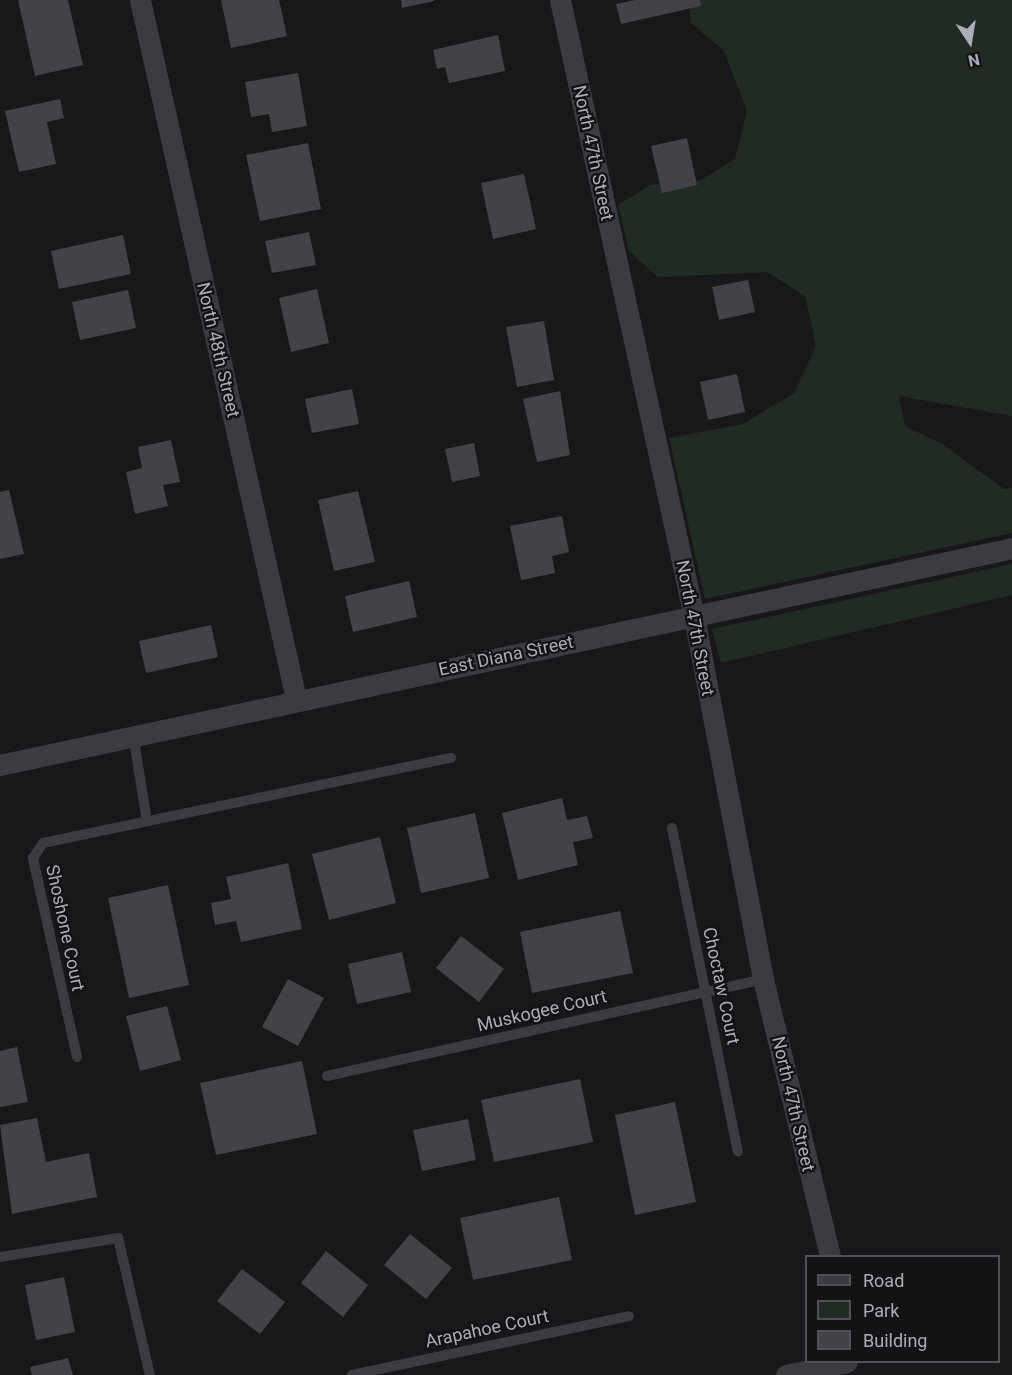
<!DOCTYPE html>
<html>
<head>
<meta charset="utf-8">
<style>
	body { margin:0 }
	#map { position:relative; width:1012px; height:1375px; overflow:hidden; background:#18181a; font-family:Roboto,sans-serif }
	div>[style] { position:absolute }
	.green>* { inset:0; background:#222a24 }
	.building>* { inset:0; background:#434247 }
	.service>* { height:10px; margin:-5px; padding:0 5px; transform-origin:5px; border-radius:5px; background:#3b3b41 }
	.minor>* { height:21px; margin:-10.5px; padding:0 10.5px; transform-origin:10.5px; border-radius:10.5px; background:#3b3b41 }
	span { translate:-50% -50%; white-space:nowrap; text-align:center; line-height:1.15; -webkit-text-stroke:4.5px #131315; paint-order:stroke }
	.street-label { font-size:18px; color:#abadb9 }
	.legend { position:absolute; left:805px; top:1255px; width:195px; height:108px; box-sizing:border-box; background:#131315; border:2px solid #505157; margin:0; padding:8px 10px; list-style:none; font-size:18px; color:#abadb9 }
	.legend li { display:flex; align-items:center; gap:12px; height:30px }
	.legend b { width:30px; border:2px solid #505157 }
	.north { position:absolute; left:940px; top:12px; width:60px; height:60px; -webkit-text-stroke:4px #131315; paint-order:stroke; rotate:168deg; font-size:16px; font-weight:700; line-height:24px; text-align:center; color:#abadb9 }
	.north::after { content:''; display:block; margin:auto; width:21px; height:27px; background:#abadb9; clip-path:polygon(50% 0,100% 100%,50% 72%,0 100%) }
</style>
</head>
<body>
<div id="map">
	<div class="green">
		<i style="clip-path:polygon(688px 0,1012px 0,1012px 416px,899px 396px,905px 426px,942px 444px,1004px 489px,1012px 488px,1012px 533px,705px 599px,669px 438px,743px 424px,794px 393px,816px 346px,805px 296px,767px 272px,658px 277px,629px 251px,618px 205px,650px 185px,701px 180px,735px 159px,747px 111px,724px 51px,691px 23px)"></i>
		<i style="clip-path:polygon(1012px 564px,1012px 595px,721px 663px,712px 629px)"></i>
	</div>
	<div class="building">
		<i style="clip-path:polygon(18px 0,68px 0,83px 65px,35px 76px)"></i>
		<i style="clip-path:polygon(221px 0,279px 0,287px 36px,231px 48px)"></i>
		<i style="clip-path:polygon(401px 0,434px 0,434px 1px,402px 8px)"></i>
		<i style="clip-path:polygon(635px 0,700px 0,701px 6px,621px 24px,616px 4px)"></i>
		<i style="clip-path:polygon(498px 35px,505px 71px,449px 83px,445px 67px,437px 69px,433px 50px)"></i>
		<i style="clip-path:polygon(298px 73px,307px 126px,272px 132px,269px 114px,251px 117px,245px 82px)"></i>
		<i style="clip-path:polygon(60px 99px,64px 118px,47px 122px,56px 164px,19px 172px,5px 111px)"></i>
		<i style="clip-path:polygon(687px 138px,697px 185px,662px 193px,651px 146px)"></i>
		<i style="clip-path:polygon(308px 143px,321px 209px,260px 221px,246px 155px)"></i>
		<i style="clip-path:polygon(524px 174px,536px 229px,493px 239px,481px 183px)"></i>
		<i style="clip-path:polygon(309px 232px,316px 265px,272px 273px,265px 241px)"></i>
		<i style="clip-path:polygon(123px 235px,131px 274px,59px 289px,51px 251px)"></i>
		<i style="clip-path:polygon(748px 280px,755px 312px,719px 320px,712px 287px)"></i>
		<i style="clip-path:polygon(317px 289px,329px 343px,291px 352px,279px 298px)"></i>
		<i style="clip-path:polygon(128px 290px,136px 328px,80px 340px,72px 302px)"></i>
		<i style="clip-path:polygon(544px 321px,554px 380px,517px 387px,506px 327px)"></i>
		<i style="clip-path:polygon(737px 374px,745px 412px,708px 420px,700px 382px)"></i>
		<i style="clip-path:polygon(352px 389px,359px 424px,312px 433px,305px 399px)"></i>
		<i style="clip-path:polygon(560px 391px,570px 455px,537px 462px,523px 399px)"></i>
		<i style="clip-path:polygon(171px 440px,180px 482px,163px 485px,168px 506px,135px 514px,126px 472px,142px 468px,138px 447px)"></i>
		<i style="clip-path:polygon(474px 443px,480px 476px,452px 482px,445px 449px)"></i>
		<i style="clip-path:polygon(9px 490px,24px 554px,0 559px,0 492px)"></i>
		<i style="clip-path:polygon(358px 491px,375px 562px,334px 571px,318px 500px)"></i>
		<i style="clip-path:polygon(562px 516px,569px 552px,552px 556px,555px 573px,521px 580px,510px 526px)"></i>
		<i style="clip-path:polygon(409px 581px,417px 617px,353px 632px,345px 596px)"></i>
		<i style="clip-path:polygon(211px 625px,218px 657px,146px 673px,139px 641px)"></i>
		<i style="clip-path:polygon(562px 798px,567px 820px,587px 816px,593px 838px,573px 842px,578px 865px,518px 880px,502px 813px)"></i>
		<i style="clip-path:polygon(475px 813px,489px 878px,421px 893px,407px 828px)"></i>
		<i style="clip-path:polygon(380px 837px,396px 903px,329px 920px,312px 854px)"></i>
		<i style="clip-path:polygon(288px 863px,302px 929px,241px 942px,236px 921px,215px 925px,211px 903px,231px 899px,226px 877px)"></i>
		<i style="clip-path:polygon(168px 885px,189px 985px,129px 998px,108px 898px)"></i>
		<i style="clip-path:polygon(620px 911px,633px 973px,532px 993px,520px 932px)"></i>
		<i style="clip-path:polygon(461px 936px,504px 969px,479px 1002px,436px 968px)"></i>
		<i style="clip-path:polygon(402px 952px,411px 992px,357px 1004px,348px 964px)"></i>
		<i style="clip-path:polygon(288px 979px,324px 998px,298px 1046px,262px 1027px)"></i>
		<i style="clip-path:polygon(167px 1006px,181px 1060px,140px 1071px,126px 1016px)"></i>
		<i style="clip-path:polygon(17px 1047px,28px 1102px,0 1107px,0 1051px)"></i>
		<i style="clip-path:polygon(302px 1061px,317px 1134px,216px 1155px,200px 1083px)"></i>
		<i style="clip-path:polygon(580px 1079px,593px 1142px,494px 1162px,481px 1100px)"></i>
		<i style="clip-path:polygon(675px 1102px,696px 1202px,635px 1215px,615px 1115px)"></i>
		<i style="clip-path:polygon(37px 1118px,46px 1162px,89px 1153px,97px 1197px,12px 1214px,0 1125px)"></i>
		<i style="clip-path:polygon(468px 1119px,476px 1160px,422px 1171px,413px 1130px)"></i>
		<i style="clip-path:polygon(559px 1197px,572px 1260px,473px 1280px,460px 1218px)"></i>
		<i style="clip-path:polygon(410px 1234px,452px 1268px,426px 1299px,384px 1265px)"></i>
		<i style="clip-path:polygon(326px 1251px,368px 1285px,343px 1317px,301px 1283px)"></i>
		<i style="clip-path:polygon(242px 1269px,285px 1302px,260px 1334px,217px 1301px)"></i>
		<i style="clip-path:polygon(64px 1277px,75px 1332px,36px 1340px,25px 1285px)"></i>
		<i style="clip-path:polygon(68px 1358px,73px 1375px,32px 1375px,30px 1367px)"></i>
	</div>
	<div class="service">
		<i style="left:133px;top:734px;width:88px;rotate:80.9deg"></i>
		<i style="left:672px;top:828px;width:330px;rotate:78.5deg"></i>
		<i style="left:77px;top:1057px;width:204px;rotate:-102.5deg"></i>
		<i style="left:33px;top:858px;width:18px;rotate:-56deg"></i>
		<i style="left:43px;top:843px;width:417px;rotate:-11.8deg"></i>
		<i style="left:327px;top:1076px;width:447px;rotate:-12.5deg"></i>
		<i style="left:0;top:1257px;width:120px;rotate:-9.1deg"></i>
		<i style="left:118px;top:1238px;width:141px;rotate:76.9deg"></i>
		<i style="left:352px;top:1375px;width:283px;rotate:-12deg"></i>
	</div>
	<div class="minor">
		<i style="left:140px;top:0;width:716px;rotate:77.42deg"></i>
		<i style="left:560px;top:0;width:631px;rotate:77.75deg"></i>
		<i style="left:694px;top:617px;width:369px;rotate:79.2deg"></i>
		<i style="left:763px;top:979px;width:285px;rotate:76.4deg"></i>
		<i style="left:0;top:765px;width:1035px;rotate:-12.1deg"></i>
		<i style="left:786px;top:1375px;width:62px;rotate:-12deg"></i>
	</div>
	<div class="street-label">
		<span style="left:593px;top:153px;rotate:78deg">North 47th Street</span>
		<span style="left:218px;top:350px;rotate:77deg">North 48th Street</span>
		<span style="left:695px;top:628px;rotate:79deg">North 47th Street</span>
		<span style="left:506px;top:656px;rotate:-12deg">East Diana Street</span>
		<span style="left:65px;top:928px;rotate:78deg">Shoshone Court</span>
		<span style="left:721px;top:986px;rotate:78deg">Choctaw Court</span>
		<span style="left:542px;top:1011px;rotate:-13deg">Muskogee Court</span>
		<span style="left:793px;top:1104px;rotate:77deg">North 47th Street</span>
		<span style="left:487px;top:1329px;rotate:-12deg">Arapahoe Court</span>
	</div>
	<ul class="legend">
	<li><b style="height:8px;background:#3b3b41"></b>Road</li>
	<li><b style="height:16px;background:#222a24"></b>Park</li>
	<li><b style="height:16px;background:#434247"></b>Building</li>
	</ul>
	<div class="north">N</div>
</div>
</body>
</html>
